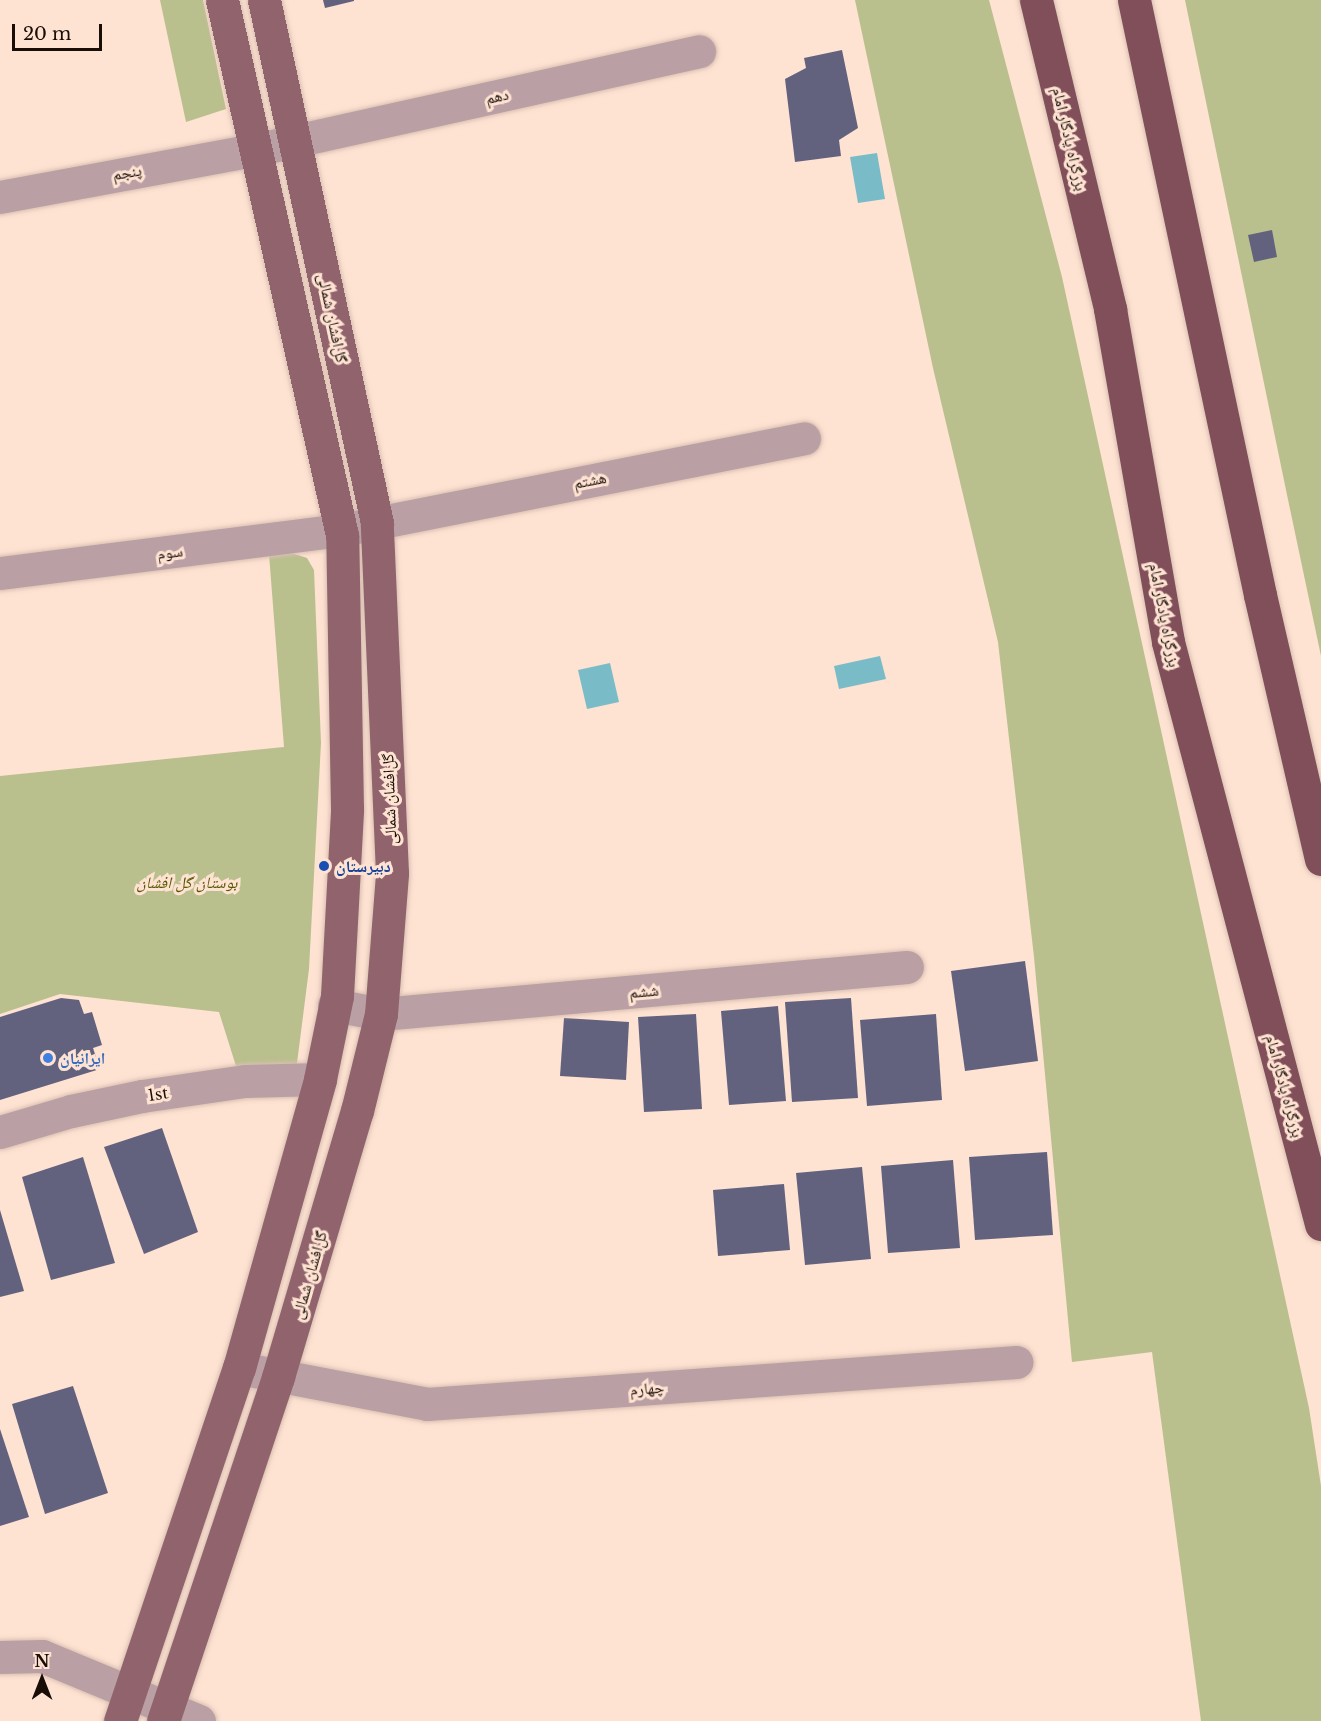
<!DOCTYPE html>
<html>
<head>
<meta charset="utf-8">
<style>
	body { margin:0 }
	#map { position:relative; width:1321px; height:1721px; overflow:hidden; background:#fee2d2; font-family:"Libre Baskerville","Noto Naskh Arabic",serif }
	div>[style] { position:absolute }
	.green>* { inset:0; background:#babf8e }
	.water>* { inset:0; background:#79bcc7 }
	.building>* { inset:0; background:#62627f }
	.roads { filter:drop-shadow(0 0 2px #d9c0b2) drop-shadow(0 0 2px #d9c0b2) }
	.minor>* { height:33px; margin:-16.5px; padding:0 16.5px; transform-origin:16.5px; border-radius:16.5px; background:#baa0a4 }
	.major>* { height:33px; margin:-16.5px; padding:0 16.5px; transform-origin:16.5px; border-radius:16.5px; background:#91646d }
	.highway>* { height:33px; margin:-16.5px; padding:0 16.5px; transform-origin:16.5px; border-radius:16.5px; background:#814f59 }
	.dots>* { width:16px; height:16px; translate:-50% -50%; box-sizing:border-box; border:3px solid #fee2d2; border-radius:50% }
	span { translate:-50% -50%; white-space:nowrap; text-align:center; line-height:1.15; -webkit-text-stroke:6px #fee2d2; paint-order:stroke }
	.street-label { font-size:16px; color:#180d07 }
	.transit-label { font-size:16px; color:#164399; font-weight:700 }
	.left { translate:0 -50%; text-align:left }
	.park-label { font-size:16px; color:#555800; font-style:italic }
	.shop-label { font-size:16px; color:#366cbe; font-weight:700 }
	.north { position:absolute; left:12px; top:1649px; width:60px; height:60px; -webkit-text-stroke:4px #fee2d2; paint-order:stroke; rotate:0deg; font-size:16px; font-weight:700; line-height:24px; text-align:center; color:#180d07 }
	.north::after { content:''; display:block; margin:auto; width:21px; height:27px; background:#180d07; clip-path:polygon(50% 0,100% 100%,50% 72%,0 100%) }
	.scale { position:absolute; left:12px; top:24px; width:90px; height:27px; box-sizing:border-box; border:3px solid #180d07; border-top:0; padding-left:8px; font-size:18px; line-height:21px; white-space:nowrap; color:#180d07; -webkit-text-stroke:4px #fee2d2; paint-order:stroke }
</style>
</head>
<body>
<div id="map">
	<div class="green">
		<i style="clip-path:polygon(160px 0,203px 0,226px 109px,186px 122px)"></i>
		<i style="clip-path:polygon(855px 0,989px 0,1062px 277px,1309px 1408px,1321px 1486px,1321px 1721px,1201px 1721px,1152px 1352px,1072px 1362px,1034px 957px,998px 642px,933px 368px)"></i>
		<i style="clip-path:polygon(1185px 0,1321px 0,1321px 656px,1286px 490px)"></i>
		<i style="clip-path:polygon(285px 551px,307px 558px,314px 570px,321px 743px,309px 969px,296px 1071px,236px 1066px,219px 1012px,60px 994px,0 1014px,0 776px,284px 747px,269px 554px)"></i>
	</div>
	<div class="water">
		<i style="clip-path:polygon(877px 153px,885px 199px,858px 203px,850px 157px)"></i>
		<i style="clip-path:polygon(880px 656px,886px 679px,839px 689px,834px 666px)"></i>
		<i style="clip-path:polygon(610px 663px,619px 702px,587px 709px,578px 670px)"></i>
	</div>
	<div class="building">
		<i style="clip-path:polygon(323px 0,354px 0,354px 1px,325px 8px)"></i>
		<i style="clip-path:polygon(842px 50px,858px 128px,839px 140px,841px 156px,795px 162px,785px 79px,806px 68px,804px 58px)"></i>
		<i style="clip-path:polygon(1272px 230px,1277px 257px,1254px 262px,1248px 235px)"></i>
		<i style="clip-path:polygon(1025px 961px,1038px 1061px,965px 1071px,951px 971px)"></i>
		<i style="clip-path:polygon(61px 998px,79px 1000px,84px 1014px,92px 1012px,102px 1045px,93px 1048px,100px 1069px,0 1100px,0 1017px)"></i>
		<i style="clip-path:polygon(851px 998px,858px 1098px,792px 1102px,785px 1002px)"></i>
		<i style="clip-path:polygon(778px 1006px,786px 1101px,729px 1105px,721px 1011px)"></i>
		<i style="clip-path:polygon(696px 1014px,702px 1109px,644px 1112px,638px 1017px)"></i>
		<i style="clip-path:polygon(936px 1014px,942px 1100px,867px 1106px,860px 1020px)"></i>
		<i style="clip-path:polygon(564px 1018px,629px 1022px,626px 1080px,560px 1076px)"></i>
		<i style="clip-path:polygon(162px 1128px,198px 1232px,144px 1254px,104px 1147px)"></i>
		<i style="clip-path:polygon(1047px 1152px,1053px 1235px,975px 1240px,969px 1157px)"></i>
		<i style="clip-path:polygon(83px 1157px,115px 1263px,51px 1280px,22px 1177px)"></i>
		<i style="clip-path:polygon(953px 1160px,960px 1248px,888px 1253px,881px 1166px)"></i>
		<i style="clip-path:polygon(862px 1167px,871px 1259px,805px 1265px,796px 1173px)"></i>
		<i style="clip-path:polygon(784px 1184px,790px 1250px,718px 1256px,713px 1190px)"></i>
		<i style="clip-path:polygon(0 1210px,24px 1291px,0 1297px)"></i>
		<i style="clip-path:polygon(73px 1386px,108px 1493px,45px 1514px,12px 1404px)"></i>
		<i style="clip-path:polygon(0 1429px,29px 1517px,0 1526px)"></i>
	</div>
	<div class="roads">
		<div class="minor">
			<i style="left:0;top:197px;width:258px;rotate:-10.5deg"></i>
			<i style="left:254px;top:150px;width:456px;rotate:-12.5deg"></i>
			<i style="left:0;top:573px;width:344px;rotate:-7.2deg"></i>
			<i style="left:341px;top:530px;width:472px;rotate:-11.2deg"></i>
			<i style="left:334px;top:1005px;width:48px;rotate:10.8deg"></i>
			<i style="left:381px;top:1014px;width:528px;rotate:-5.11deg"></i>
			<i style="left:0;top:1132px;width:74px;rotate:-16.5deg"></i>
			<i style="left:71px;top:1111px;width:73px;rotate:-11.9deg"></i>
			<i style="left:142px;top:1096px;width:104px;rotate:-8.3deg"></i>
			<i style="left:245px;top:1081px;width:75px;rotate:-1.5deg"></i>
			<i style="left:239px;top:1368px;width:191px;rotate:10.8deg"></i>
			<i style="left:427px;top:1404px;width:591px;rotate:-4.07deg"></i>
			<i style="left:0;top:1657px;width:42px;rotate:-1.4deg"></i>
			<i style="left:42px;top:1656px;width:170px;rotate:22.5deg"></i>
		</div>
		<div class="major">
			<i style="left:120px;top:1721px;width:373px;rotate:-71.4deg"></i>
			<i style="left:239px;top:1368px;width:300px;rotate:-74.3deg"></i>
			<i style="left:320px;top:1079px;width:85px;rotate:-78.4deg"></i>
			<i style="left:337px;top:996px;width:187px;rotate:-86.9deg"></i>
			<i style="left:347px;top:809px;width:274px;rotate:-91deg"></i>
			<i style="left:342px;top:535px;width:548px;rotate:-102.64deg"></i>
			<i style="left:163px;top:1721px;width:363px;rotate:-71.5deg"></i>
			<i style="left:278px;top:1377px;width:277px;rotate:-73.5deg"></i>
			<i style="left:357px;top:1111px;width:100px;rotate:-76.1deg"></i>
			<i style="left:381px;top:1014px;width:141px;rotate:-85.5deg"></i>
			<i style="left:392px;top:873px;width:350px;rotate:-92.5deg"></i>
			<i style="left:377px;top:523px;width:535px;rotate:-102.19deg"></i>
		</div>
		<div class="highway">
			<i style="left:1036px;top:0;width:318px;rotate:76.5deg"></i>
			<i style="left:1110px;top:309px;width:338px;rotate:80.1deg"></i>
			<i style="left:1168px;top:642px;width:602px;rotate:75.27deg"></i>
			<i style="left:1134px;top:0;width:608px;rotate:78.04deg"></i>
			<i style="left:1260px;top:595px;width:271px;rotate:77deg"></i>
		</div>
	</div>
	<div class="dots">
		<i style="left:324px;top:866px;background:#1a4fb4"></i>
		<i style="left:48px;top:1058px;background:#3f7fe0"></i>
	</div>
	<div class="street-label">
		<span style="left:497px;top:96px;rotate:-13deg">دهم</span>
		<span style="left:1070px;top:139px;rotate:77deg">بزرگراه یادگار امام</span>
		<span style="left:127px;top:172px;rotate:-10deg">پنجم</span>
		<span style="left:333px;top:318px;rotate:78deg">گل‌افشان شمالی</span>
		<span style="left:590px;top:480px;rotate:-11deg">هشتم</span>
		<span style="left:170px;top:552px;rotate:-7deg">سوم</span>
		<span style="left:1165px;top:615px;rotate:79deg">بزرگراه یادگار امام</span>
		<span style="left:389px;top:799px;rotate:-92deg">گل‌افشان شمالی</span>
		<span style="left:644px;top:991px;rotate:-5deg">ششم</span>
		<span style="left:1285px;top:1086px;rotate:75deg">بزرگراه یادگار امام</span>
		<span style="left:158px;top:1094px;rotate:-9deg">1st</span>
		<span style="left:309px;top:1275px;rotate:-74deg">گل‌افشان شمالی</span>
		<span style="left:647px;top:1388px;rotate:-4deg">چهارم</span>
	</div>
	<div class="transit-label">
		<span class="left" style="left:336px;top:866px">دبیرستان</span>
	</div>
	<div class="park-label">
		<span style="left:187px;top:882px">بوستان گل افشان</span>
	</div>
	<div class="shop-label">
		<span class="left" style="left:60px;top:1058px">ایرانیان</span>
	</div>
	<div class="north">N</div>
	<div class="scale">20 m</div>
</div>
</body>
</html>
